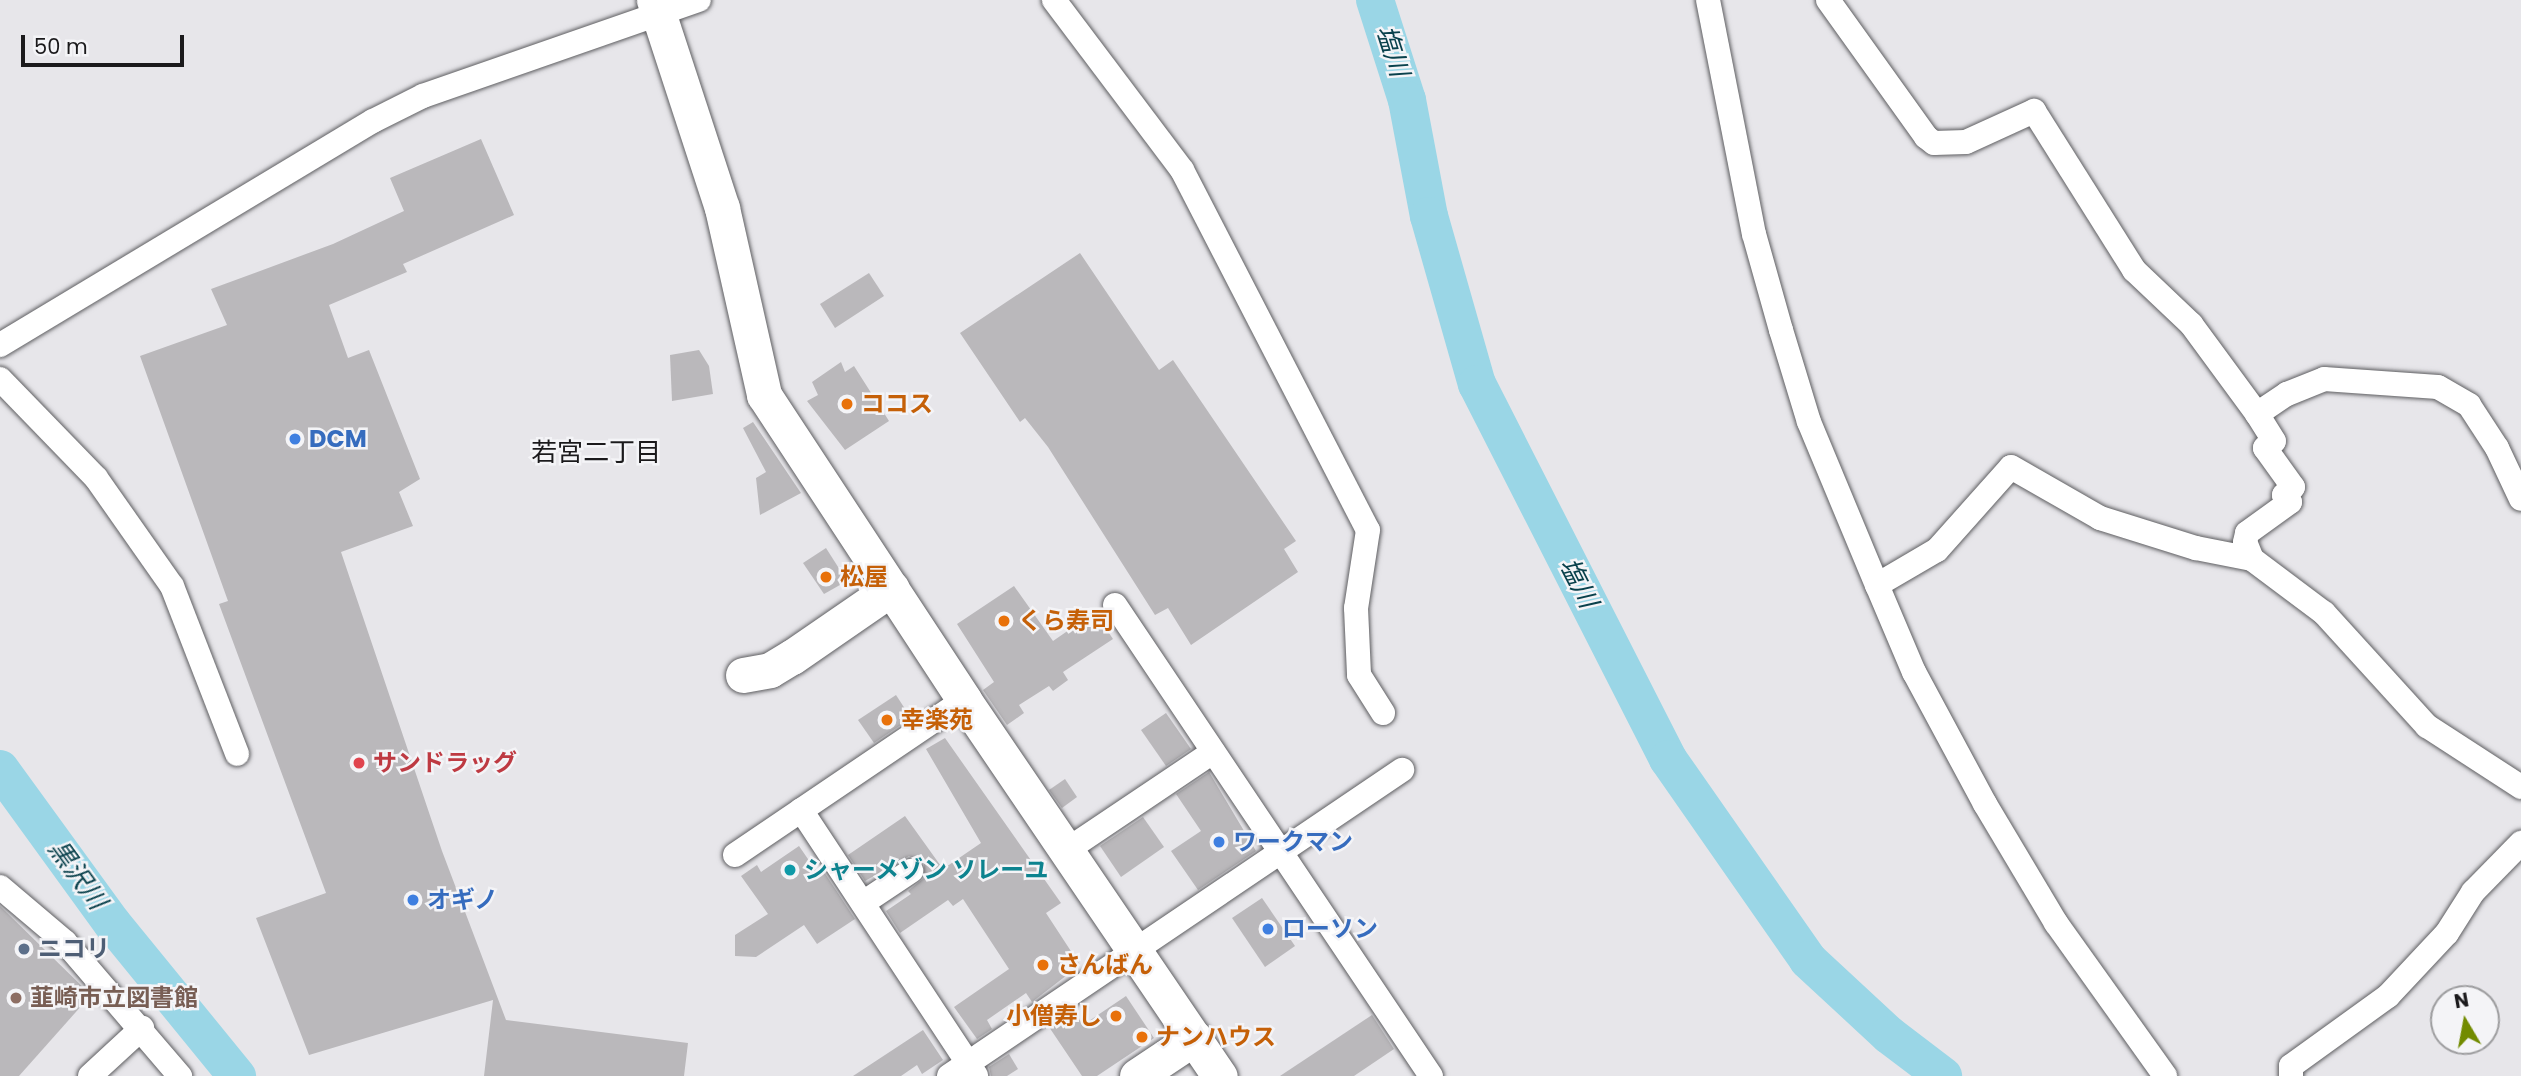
<!DOCTYPE html>
<html>
<head>
<meta charset="utf-8">
<style>
	body { margin:0 }
	#map { position:relative; width:2521px; height:1076px; overflow:hidden; background:#e7e6ea; font-family:Poppins,"Noto Sans JP",sans-serif }
	div>[style] { position:absolute }
	.river>* { height:38px; margin:-19px; padding:0 19px; transform-origin:19px; border-radius:19px; background:#9ad6e6 }
	.building>* { inset:0; background:#bab8bb }
	.roads { filter:drop-shadow(0 0 2px #5e5e61) drop-shadow(0 0 2px #5e5e61) }
	.street>* { height:24px; margin:-12px; padding:0 12px; transform-origin:12px; border-radius:12px; background:#fff }
	.secondary>* { height:35px; margin:-17.5px; padding:0 17.5px; transform-origin:17.5px; border-radius:17.5px; background:#fff }
	.dots>* { width:19px; height:19px; translate:-50% -50%; box-sizing:border-box; border:4px solid #f4f4f7; border-radius:50% }
	span { translate:-50% -50%; white-space:nowrap; text-align:center; line-height:1.15; -webkit-text-stroke:5px #f4f4f7; paint-order:stroke }
	.food-label { font-size:24px; color:#c56008; font-weight:700 }
	.left { translate:0 -50%; text-align:left }
	.right { translate:-100% -50%; text-align:right }
	.shop-label { font-size:24px; color:#366cbe; font-weight:700 }
	.health-label { font-size:24px; color:#be3a42; font-weight:700 }
	.culture-label { font-size:24px; color:#0d838f; font-weight:700 }
	.service-label { font-size:24px; color:#4e5e75; font-weight:700 }
	.education-label { font-size:24px; color:#785e54; font-weight:700 }
	.water-label { font-size:26px; color:#09414c; font-style:italic }
	.neighbourhood-label { font-size:26px; color:#1b1a1c }
	.north { position:absolute; left:2430px; top:985px; width:70px; height:70px; box-sizing:border-box; background:#f4f4f7; border:2px solid #9d9d9f; border-radius:50%; rotate:350deg; font-size:19px; font-weight:700; line-height:28px; text-align:center; color:#1b1a1c }
	.north::after { content:''; display:block; margin:auto; width:24px; height:32px; background:#728b00; clip-path:polygon(50% 0,100% 100%,50% 72%,0 100%) }
	.scale { position:absolute; left:21px; top:35px; width:163px; height:32px; box-sizing:border-box; border:4px solid #1b1a1c; border-top:0; padding-left:9px; font-size:21px; line-height:24px; white-space:nowrap; color:#1b1a1c; -webkit-text-stroke:5px #f4f4f7; paint-order:stroke }
</style>
</head>
<body>
<div id="map">
	<div class="river">
		<i style="left:1375px;top:0;width:105px;rotate:72.3deg"></i>
		<i style="left:1407px;top:100px;width:118px;rotate:79.3deg"></i>
		<i style="left:1429px;top:216px;width:175px;rotate:74.1deg"></i>
		<i style="left:1477px;top:384px;width:421px;rotate:63deg"></i>
		<i style="left:1668px;top:759px;width:245px;rotate:55.1deg"></i>
		<i style="left:1808px;top:960px;width:110px;rotate:42.8deg"></i>
		<i style="left:1889px;top:1035px;width:68px;rotate:37.2deg"></i>
		<i style="left:0;top:769px;width:190px;rotate:54deg"></i>
		<i style="left:112px;top:923px;width:198px;rotate:50.8deg"></i>
	</div>
	<div class="building">
		<i style="clip-path:polygon(481px 139px,514px 215px,403px 264px,407px 272px,329px 305px,348px 358px,369px 350px,420px 479px,399px 492px,413px 526px,341px 552px,442px 851px,506px 1020px,688px 1043px,684px 1076px,484px 1076px,493px 1000px,309px 1055px,256px 918px,326px 893px,219px 604px,228px 601px,140px 356px,227px 325px,211px 289px,333px 244px,404px 211px,390px 178px)"></i>
		<i style="clip-path:polygon(1080px 253px,1159px 370px,1173px 360px,1296px 541px,1284px 549px,1298px 572px,1191px 645px,1168px 608px,1155px 615px,1048px 447px,1025px 418px,1020px 422px,960px 333px)"></i>
		<i style="clip-path:polygon(869px 273px,884px 296px,835px 328px,820px 304px)"></i>
		<i style="clip-path:polygon(699px 350px,709px 366px,713px 394px,672px 401px,670px 355px)"></i>
		<i style="clip-path:polygon(841px 362px,845px 372px,854px 366px,889px 421px,845px 450px,807px 401px,818px 395px,812px 382px)"></i>
		<i style="clip-path:polygon(753px 422px,801px 493px,760px 515px,756px 478px,766px 472px,743px 428px)"></i>
		<i style="clip-path:polygon(826px 548px,847px 581px,824px 594px,803px 563px)"></i>
		<i style="clip-path:polygon(1014px 586px,1053px 641px,1095px 612px,1113px 639px,1063px 672px,1068px 680px,1053px 691px,1049px 686px,1019px 705px,1024px 713px,1007px 725px,983px 690px,994px 682px,957px 624px)"></i>
		<i style="clip-path:polygon(896px 695px,911px 718px,874px 743px,858px 720px)"></i>
		<i style="clip-path:polygon(1166px 713px,1191px 749px,1166px 766px,1141px 730px)"></i>
		<i style="clip-path:polygon(945px 738px,1061px 903px,1046px 913px,1080px 965px,1032px 1002px,1026px 993px,987px 1020px,992px 1029px,977px 1039px,954px 1007px,1009px 969px,963px 899px,953px 906px,948px 900px,900px 933px,886px 911px,911px 894px,908px 891px,924px 878px,924px 863px,909px 856px,865px 881px,848px 855px,905px 816px,943px 869px,981px 843px,926px 749px)"></i>
		<i style="clip-path:polygon(1209px 772px,1256px 851px,1198px 890px,1171px 851px,1201px 831px,1176px 794px)"></i>
		<i style="clip-path:polygon(1065px 779px,1077px 797px,1062px 808px,1049px 790px)"></i>
		<i style="clip-path:polygon(1143px 817px,1164px 847px,1121px 877px,1100px 846px)"></i>
		<i style="clip-path:polygon(799px 846px,819px 875px,824px 872px,855px 919px,817px 944px,804px 925px,756px 957px,735px 956px,735px 935px,768px 914px,741px 876px,757px 865px,761px 872px)"></i>
		<i style="clip-path:polygon(1262px 898px,1295px 946px,1265px 967px,1232px 918px)"></i>
		<i style="clip-path:polygon(0 906px,91px 995px,19px 1076px,0 1076px)"></i>
		<i style="clip-path:polygon(1126px 996px,1154px 1038px,1097px 1076px,1082px 1076px,1049px 1027px,1073px 1010px,1083px 1025px)"></i>
		<i style="clip-path:polygon(1372px 1015px,1394px 1049px,1354px 1076px,1280px 1076px)"></i>
		<i style="clip-path:polygon(923px 1030px,943px 1060px,922px 1074px,917px 1065px,901px 1076px,853px 1076px)"></i>
		<i style="clip-path:polygon(1009px 1054px,1018px 1069px,1007px 1076px,991px 1076px,989px 1067px)"></i>
	</div>
	<div class="roads">
		<div class="street">
			<i style="left:1054px;top:0;width:213px;rotate:53deg"></i>
			<i style="left:1182px;top:170px;width:405px;rotate:62.7deg"></i>
			<i style="left:1368px;top:530px;width:79px;rotate:98.7deg"></i>
			<i style="left:1356px;top:608px;width:67px;rotate:87.4deg"></i>
			<i style="left:1359px;top:675px;width:45px;rotate:57.7deg"></i>
			<i style="left:1708px;top:0;width:238px;rotate:78.9deg"></i>
			<i style="left:1754px;top:234px;width:100px;rotate:74.3deg"></i>
			<i style="left:1781px;top:330px;width:96px;rotate:73.1deg"></i>
			<i style="left:1809px;top:422px;width:177px;rotate:67.4deg"></i>
			<i style="left:1877px;top:585px;width:95px;rotate:67deg"></i>
			<i style="left:1914px;top:672px;width:150px;rotate:61.7deg"></i>
			<i style="left:1985px;top:804px;width:139px;rotate:59.2deg"></i>
			<i style="left:2056px;top:923px;width:188px;rotate:54.5deg"></i>
			<i style="left:1828px;top:0;width:168px;rotate:54.4deg"></i>
			<i style="left:1926px;top:137px;width:10px;rotate:37deg"></i>
			<i style="left:1934px;top:143px;width:32px;rotate:-2deg"></i>
			<i style="left:1966px;top:142px;width:75px;rotate:-24.5deg"></i>
			<i style="left:2034px;top:111px;width:188px;rotate:57.8deg"></i>
			<i style="left:2134px;top:270px;width:79px;rotate:43.5deg"></i>
			<i style="left:2191px;top:324px;width:112px;rotate:53.7deg"></i>
			<i style="left:2257px;top:414px;width:36px;rotate:-34deg"></i>
			<i style="left:2287px;top:394px;width:40px;rotate:-22deg"></i>
			<i style="left:2324px;top:379px;width:114px;rotate:4deg"></i>
			<i style="left:2438px;top:387px;width:36px;rotate:30deg"></i>
			<i style="left:2469px;top:405px;width:51px;rotate:56.9deg"></i>
			<i style="left:2497px;top:448px;width:56px;rotate:64.8deg"></i>
			<i style="left:0;top:345px;width:435px;rotate:-31deg"></i>
			<i style="left:373px;top:121px;width:56px;rotate:-26.6deg"></i>
			<i style="left:423px;top:96px;width:292px;rotate:-19.2deg"></i>
			<i style="left:0;top:379px;width:138px;rotate:45.9deg"></i>
			<i style="left:96px;top:478px;width:132px;rotate:54.9deg"></i>
			<i style="left:172px;top:586px;width:180px;rotate:68.8deg"></i>
			<i style="left:2252px;top:559px;width:18px;rotate:-112deg"></i>
			<i style="left:2245px;top:542px;width:9px;rotate:-77deg"></i>
			<i style="left:2247px;top:533px;width:53px;rotate:-35.8deg"></i>
			<i style="left:2290px;top:502px;width:9px;rotate:-131deg"></i>
			<i style="left:2284px;top:495px;width:12px;rotate:-42deg"></i>
			<i style="left:2293px;top:487px;width:48px;rotate:-125.7deg"></i>
			<i style="left:2265px;top:448px;width:11px;rotate:-38deg"></i>
			<i style="left:2274px;top:441px;width:32px;rotate:-122deg"></i>
			<i style="left:1877px;top:585px;width:69px;rotate:-30.3deg"></i>
			<i style="left:1937px;top:550px;width:111px;rotate:-48.3deg"></i>
			<i style="left:2011px;top:467px;width:103px;rotate:29.8deg"></i>
			<i style="left:2100px;top:518px;width:101px;rotate:17.4deg"></i>
			<i style="left:2196px;top:548px;width:57px;rotate:11.1deg"></i>
			<i style="left:2252px;top:559px;width:90px;rotate:36.9deg"></i>
			<i style="left:2324px;top:613px;width:153px;rotate:47.7deg"></i>
			<i style="left:2427px;top:726px;width:112px;rotate:33deg"></i>
			<i style="left:1115px;top:605px;width:567px;rotate:56.14deg"></i>
			<i style="left:801px;top:810px;width:318px;rotate:56.6deg"></i>
			<i style="left:1067px;top:850px;width:176px;rotate:-33.9deg"></i>
			<i style="left:735px;top:855px;width:277px;rotate:-34.1deg"></i>
			<i style="left:0;top:887px;width:85px;rotate:40.2deg"></i>
			<i style="left:65px;top:942px;width:177px;rotate:49.4deg"></i>
			<i style="left:863px;top:903px;width:58px;rotate:-33.7deg"></i>
			<i style="left:90px;top:1076px;width:71px;rotate:-42.7deg"></i>
			<i style="left:949px;top:1076px;width:547px;rotate:-34.04deg"></i>
			<i style="left:2291px;top:1076px;width:10px;rotate:-90deg"></i>
			<i style="left:2291px;top:1066px;width:120px;rotate:-35.8deg"></i>
			<i style="left:2388px;top:996px;width:86px;rotate:-46.9deg"></i>
			<i style="left:2447px;top:933px;width:49px;rotate:-57.6deg"></i>
			<i style="left:2473px;top:892px;width:69px;rotate:-45.6deg"></i>
		</div>
		<div class="secondary">
			<i style="left:654px;top:0;width:219px;rotate:71.9deg"></i>
			<i style="left:722px;top:208px;width:192px;rotate:77.3deg"></i>
			<i style="left:764px;top:395px;width:365px;rotate:56.7deg"></i>
			<i style="left:964px;top:700px;width:455px;rotate:55.8deg"></i>
			<i style="left:743px;top:675px;width:27px;rotate:-10deg"></i>
			<i style="left:770px;top:670px;width:26px;rotate:-31deg"></i>
			<i style="left:792px;top:657px;width:121px;rotate:-34.6deg"></i>
			<i style="left:1137px;top:1076px;width:69px;rotate:-33.7deg"></i>
		</div>
	</div>
	<div class="dots">
		<i style="left:847px;top:404px;background:#e8710a"></i>
		<i style="left:295px;top:439px;background:#3f7fe0"></i>
		<i style="left:826px;top:577px;background:#e8710a"></i>
		<i style="left:1004px;top:621px;background:#e8710a"></i>
		<i style="left:887px;top:720px;background:#e8710a"></i>
		<i style="left:359px;top:763px;background:#e0444e"></i>
		<i style="left:1219px;top:842px;background:#3f7fe0"></i>
		<i style="left:790px;top:870px;background:#0f9aa8"></i>
		<i style="left:413px;top:900px;background:#3f7fe0"></i>
		<i style="left:1268px;top:929px;background:#3f7fe0"></i>
		<i style="left:24px;top:949px;background:#5c6f8a"></i>
		<i style="left:1043px;top:965px;background:#e8710a"></i>
		<i style="left:16px;top:998px;background:#8d6e63"></i>
		<i style="left:1116px;top:1016px;background:#e8710a"></i>
		<i style="left:1142px;top:1037px;background:#e8710a"></i>
	</div>
	<div class="food-label">
		<span class="left" style="left:861px;top:404px">ココス</span>
		<span class="left" style="left:840px;top:577px">松屋</span>
		<span class="left" style="left:1018px;top:621px">くら寿司</span>
		<span class="left" style="left:901px;top:720px">幸楽苑</span>
		<span class="left" style="left:1057px;top:965px">さんばん</span>
		<span class="right" style="left:1102px;top:1016px">小僧寿し</span>
		<span class="left" style="left:1156px;top:1037px">ナンハウス</span>
	</div>
	<div class="shop-label">
		<span class="left" style="left:309px;top:439px">DCM</span>
		<span class="left" style="left:1233px;top:842px">ワークマン</span>
		<span class="left" style="left:427px;top:900px">オギノ</span>
		<span class="left" style="left:1282px;top:929px">ローソン</span>
	</div>
	<div class="health-label">
		<span class="left" style="left:373px;top:763px">サンドラッグ</span>
	</div>
	<div class="culture-label">
		<span class="left" style="left:804px;top:870px">シャーメゾン ソレーユ</span>
	</div>
	<div class="service-label">
		<span class="left" style="left:38px;top:949px">ニコリ</span>
	</div>
	<div class="education-label">
		<span class="left" style="left:30px;top:998px">韮崎市立図書館</span>
	</div>
	<div class="water-label">
		<span style="left:1392px;top:51px;rotate:72deg">塩川</span>
		<span style="left:1578px;top:583px;rotate:63deg">塩川</span>
		<span style="left:77px;top:875px;rotate:54deg">黒沢川</span>
	</div>
	<div class="neighbourhood-label">
		<span style="left:596px;top:453px">若宮二丁目</span>
	</div>
	<div class="north">N</div>
	<div class="scale">50 m</div>
</div>
</body>
</html>
